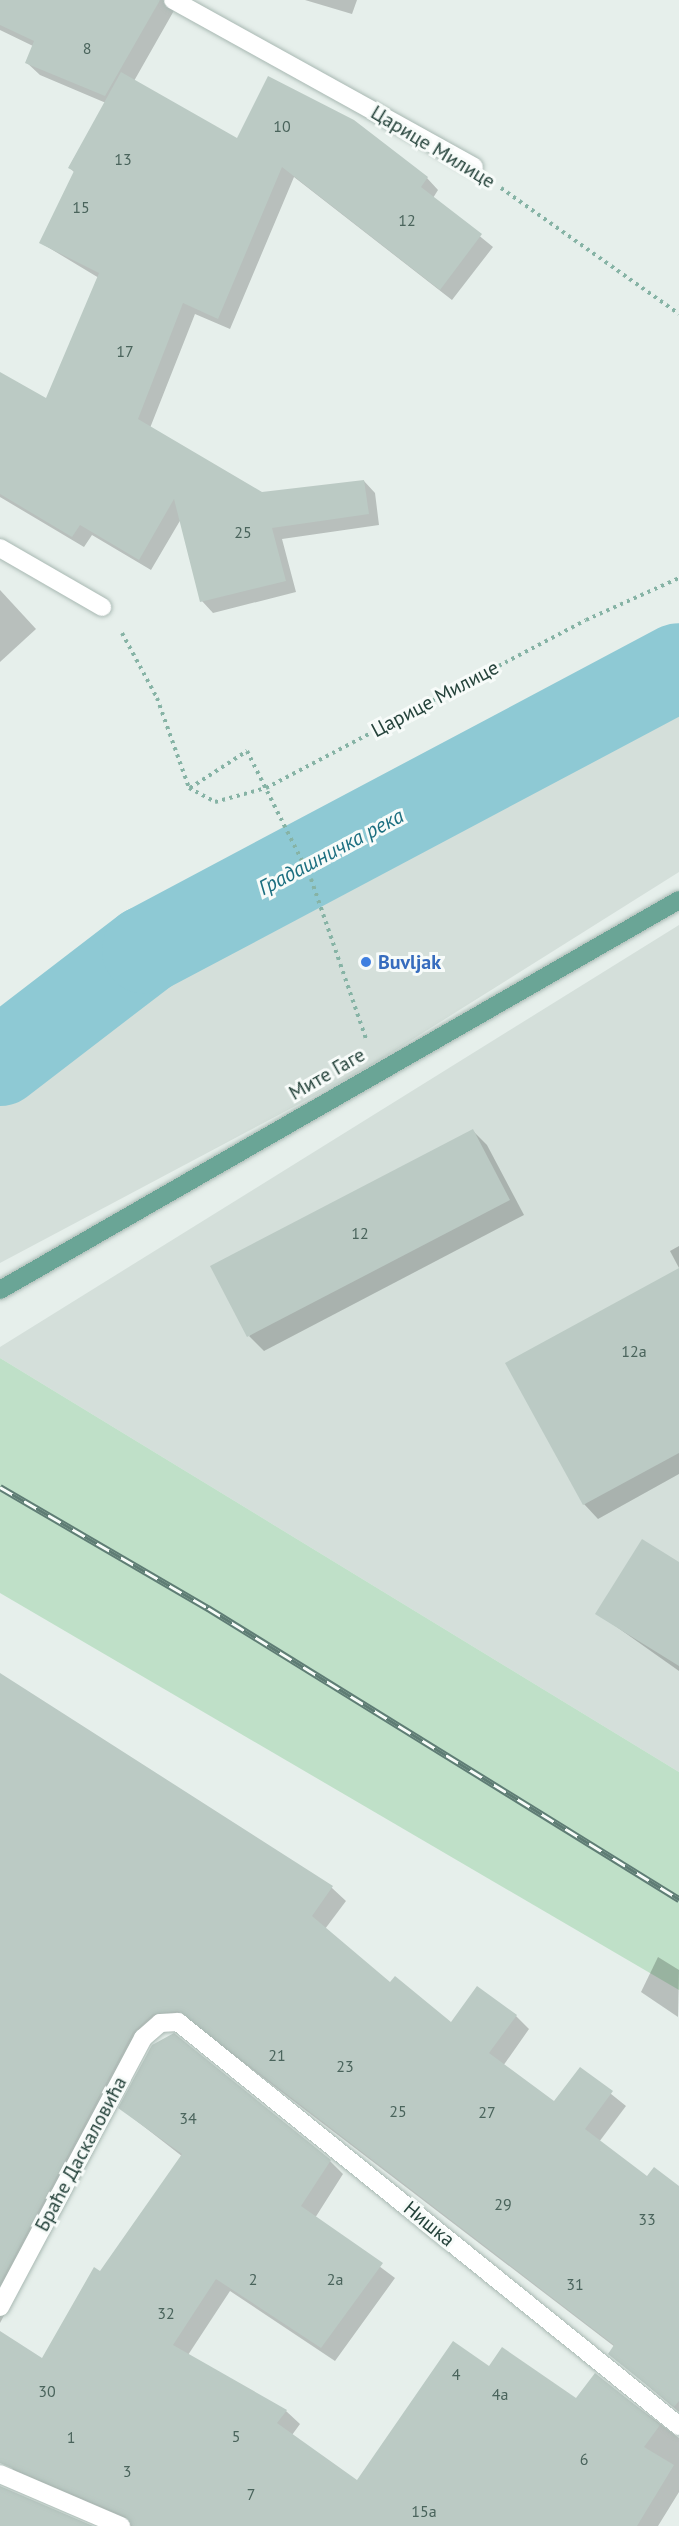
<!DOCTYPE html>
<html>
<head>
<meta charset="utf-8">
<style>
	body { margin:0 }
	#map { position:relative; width:679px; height:2526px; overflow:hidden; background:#e6efeb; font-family:"PT Sans",sans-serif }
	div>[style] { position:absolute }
	.built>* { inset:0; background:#d4dfda }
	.green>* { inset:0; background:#bfe0c8 }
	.shadow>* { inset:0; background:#0003 }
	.river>* { height:88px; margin:-44px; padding:0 44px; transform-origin:44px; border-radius:44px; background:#8ec9d4 }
	.building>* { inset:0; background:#bbcac4 }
	.path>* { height:4px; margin-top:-2px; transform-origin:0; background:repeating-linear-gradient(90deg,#86b3a5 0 3px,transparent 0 7.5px) }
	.roads { filter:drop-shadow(0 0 2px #a8b8b2) drop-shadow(0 0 2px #a8b8b2) }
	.minor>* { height:18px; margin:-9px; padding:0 9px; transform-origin:9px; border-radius:9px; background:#fff }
	.major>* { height:18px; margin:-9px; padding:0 9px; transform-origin:9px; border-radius:9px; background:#6aa596 }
	.rail>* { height:7px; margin-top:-3.5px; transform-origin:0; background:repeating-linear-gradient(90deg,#f7fbf9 0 14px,#5f7d75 0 28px); box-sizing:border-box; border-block:2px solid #5f7d75 }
	.path-bridge>* { height:4px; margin-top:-2px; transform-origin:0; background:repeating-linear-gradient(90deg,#86b3a5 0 3px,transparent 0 7.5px) }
	.dots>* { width:16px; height:16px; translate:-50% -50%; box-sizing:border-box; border:3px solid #f7fbf9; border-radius:50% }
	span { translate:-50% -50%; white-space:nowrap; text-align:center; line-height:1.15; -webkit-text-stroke:6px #f7fbf9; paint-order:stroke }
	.number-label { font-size:16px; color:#4a645c }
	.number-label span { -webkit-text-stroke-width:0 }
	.street-label { font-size:20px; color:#24423a }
	.shop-label { font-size:20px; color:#366cbe; font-weight:700 }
	.left { translate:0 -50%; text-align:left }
	.water-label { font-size:21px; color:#1c6f80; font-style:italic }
</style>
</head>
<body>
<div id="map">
	<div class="built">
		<i style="clip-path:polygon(679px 713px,679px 872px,367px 1068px,0 1263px,0 1104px,110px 1014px,281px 910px)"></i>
		<i style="clip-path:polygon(679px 925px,679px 1772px,0 1358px,0 1347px)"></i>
	</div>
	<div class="green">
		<i style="clip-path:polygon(0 1358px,679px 1772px,679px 1990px,0 1593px)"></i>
	</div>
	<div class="shadow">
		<i style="clip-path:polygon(0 0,180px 0,134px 81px,238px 140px,427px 178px,438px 190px,433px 198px,493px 247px,452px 300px,294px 177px,230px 329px,195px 314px,150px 428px,261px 494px,364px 481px,375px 493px,379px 525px,282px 539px,296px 592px,213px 613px,202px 601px,181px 519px,151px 570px,92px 535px,84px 547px,0 497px,0 373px,46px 400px,99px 278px,41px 243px,75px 173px,69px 167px,106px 103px,40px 75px,26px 62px,33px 46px,0 30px)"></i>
		<i style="clip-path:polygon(305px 0,357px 0,352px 14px)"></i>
		<i style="clip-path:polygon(0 590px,36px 629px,0 662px)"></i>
		<i style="clip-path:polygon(472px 1130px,487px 1145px,524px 1215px,264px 1351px,249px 1336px)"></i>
		<i style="clip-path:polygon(679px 1246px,679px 1268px,670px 1251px)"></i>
		<i style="clip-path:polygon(679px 1269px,679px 1474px,598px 1519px,584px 1504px)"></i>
		<i style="clip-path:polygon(679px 1563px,679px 1671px,597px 1613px)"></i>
		<i style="clip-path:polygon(0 1675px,332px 1888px,346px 1901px,325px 1929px,390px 1984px,451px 2024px,516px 2016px,529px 2029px,503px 2066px,554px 2104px,580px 2069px,626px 2106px,599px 2142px,647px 2178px,679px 2188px,679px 2412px,610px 2354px,615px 2347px,193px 2024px,167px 2027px,146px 2046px,0 2323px)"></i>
		<i style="clip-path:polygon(658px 1957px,679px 1970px,678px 2017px,641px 1992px)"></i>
		<i style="clip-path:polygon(120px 2108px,330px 2161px,343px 2174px,315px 2218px,395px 2278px,335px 2361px,230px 2291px,188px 2355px,286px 2411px,300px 2424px,292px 2435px,358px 2482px,489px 2368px,576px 2400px,595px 2375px,679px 2438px,679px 2492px,658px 2526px,131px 2526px,18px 2477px,0 2450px,0 2333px,43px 2360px,183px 2157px)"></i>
	</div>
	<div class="river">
		<i style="left:0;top:1062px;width:184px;rotate:-37.5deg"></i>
		<i style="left:146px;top:950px;width:603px;rotate:-27.97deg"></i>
	</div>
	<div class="building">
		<i style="clip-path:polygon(0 0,160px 0,105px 96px,25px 63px,34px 41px,0 25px)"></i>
		<i style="clip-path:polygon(121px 72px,237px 138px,268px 76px,354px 120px,428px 177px,421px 187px,482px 234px,440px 290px,282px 167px,218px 319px,183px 303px,138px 419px,262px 492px,364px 480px,369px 514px,272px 528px,286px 581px,200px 602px,174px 499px,139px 560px,80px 525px,72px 537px,0 494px,0 372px,46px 398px,99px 273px,39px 243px,74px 171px,68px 168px)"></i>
		<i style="clip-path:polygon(473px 1129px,510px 1200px,247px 1337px,210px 1266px)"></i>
		<i style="clip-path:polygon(679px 1268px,679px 1453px,583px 1505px,505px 1363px)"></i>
		<i style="clip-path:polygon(642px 1539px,679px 1562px,679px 1666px,595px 1614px)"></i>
		<i style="clip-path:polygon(0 1673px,333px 1886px,312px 1916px,390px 1982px,395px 1976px,451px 2022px,477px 1986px,517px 2015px,489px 2053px,554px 2101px,580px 2067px,613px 2091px,585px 2129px,647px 2176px,654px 2167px,679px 2186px,679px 2401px,674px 2407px,608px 2354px,614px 2345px,178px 2011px,153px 2014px,133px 2032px,0 2283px)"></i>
		<i style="clip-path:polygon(174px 2033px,331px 2160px,301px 2206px,383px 2263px,321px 2348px,216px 2279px,173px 2345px,287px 2410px,277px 2423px,357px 2480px,453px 2341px,489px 2366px,502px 2347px,576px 2398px,595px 2373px,660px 2425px,644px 2447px,674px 2465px,637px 2526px,132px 2526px,125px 2516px,0 2463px,0 2331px,42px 2358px,94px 2267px,100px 2271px,182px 2154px,118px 2108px,152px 2045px)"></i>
		<i style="clip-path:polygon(0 2486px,93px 2526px,0 2526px)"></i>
	</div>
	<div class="path">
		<i style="left:501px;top:188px;width:218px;rotate:35.3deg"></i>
		<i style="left:122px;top:633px;width:74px;rotate:61.7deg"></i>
		<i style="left:157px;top:698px;width:96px;rotate:70.4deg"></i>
		<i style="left:189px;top:788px;width:30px;rotate:28deg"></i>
		<i style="left:215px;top:802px;width:53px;rotate:-15.4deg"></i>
		<i style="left:266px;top:788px;width:361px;rotate:-27.7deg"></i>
		<i style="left:586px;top:620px;width:102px;rotate:-24.3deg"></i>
		<i style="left:190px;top:788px;width:68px;rotate:-33deg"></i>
		<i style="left:311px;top:879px;width:169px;rotate:71deg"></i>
	</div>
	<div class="roads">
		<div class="minor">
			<i style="left:173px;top:0;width:344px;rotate:29deg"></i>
			<i style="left:0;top:548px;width:118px;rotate:30deg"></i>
			<i style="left:0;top:2307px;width:305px;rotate:-62deg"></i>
			<i style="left:143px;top:2038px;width:23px;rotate:-41deg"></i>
			<i style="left:160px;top:2023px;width:18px;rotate:-3deg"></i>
			<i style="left:178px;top:2022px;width:644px;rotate:38.88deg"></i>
			<i style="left:0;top:2474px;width:132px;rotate:23.3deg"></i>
		</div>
		<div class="major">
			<i style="left:0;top:1290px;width:783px;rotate:-29.87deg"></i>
		</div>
	</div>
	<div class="rail">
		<i style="left:0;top:1487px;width:241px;rotate:30.2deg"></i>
		<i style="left:208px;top:1608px;width:554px;rotate:31.71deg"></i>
	</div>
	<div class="path-bridge">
		<i style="left:247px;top:751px;width:143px;rotate:63.4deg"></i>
	</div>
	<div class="dots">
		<i style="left:366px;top:962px;background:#3f7fe0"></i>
	</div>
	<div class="number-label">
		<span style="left:87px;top:48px">8</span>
		<span style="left:282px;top:126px">10</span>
		<span style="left:123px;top:159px">13</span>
		<span style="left:81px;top:207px">15</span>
		<span style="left:407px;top:220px">12</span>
		<span style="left:125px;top:351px">17</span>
		<span style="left:243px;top:532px">25</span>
		<span style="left:360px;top:1233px">12</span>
		<span style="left:634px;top:1351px">12a</span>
		<span style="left:277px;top:2055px">21</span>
		<span style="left:345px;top:2066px">23</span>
		<span style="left:398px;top:2111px">25</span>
		<span style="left:487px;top:2112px">27</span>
		<span style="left:188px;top:2118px">34</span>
		<span style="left:503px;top:2204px">29</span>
		<span style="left:647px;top:2219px">33</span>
		<span style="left:253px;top:2279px">2</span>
		<span style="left:335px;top:2279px">2a</span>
		<span style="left:575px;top:2284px">31</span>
		<span style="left:166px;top:2313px">32</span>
		<span style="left:456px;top:2374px">4</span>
		<span style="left:47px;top:2391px">30</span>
		<span style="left:500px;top:2394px">4a</span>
		<span style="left:236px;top:2436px">5</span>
		<span style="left:71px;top:2437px">1</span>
		<span style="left:584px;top:2459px">6</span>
		<span style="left:127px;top:2471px">3</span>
		<span style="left:251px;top:2494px">7</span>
		<span style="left:424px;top:2511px">15a</span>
	</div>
	<div class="street-label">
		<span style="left:433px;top:147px;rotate:31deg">Царице Милице</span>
		<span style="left:435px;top:699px;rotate:-28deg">Царице Милице</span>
		<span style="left:327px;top:1074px;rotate:-30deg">Мите Гаге</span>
		<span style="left:81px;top:2154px;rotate:-62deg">Браће Даскаловића</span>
		<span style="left:429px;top:2224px;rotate:39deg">Нишка</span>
	</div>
	<div class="shop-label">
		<span class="left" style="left:378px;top:962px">Buvljak</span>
	</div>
	<div class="water-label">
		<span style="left:331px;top:852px;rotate:-28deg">Градашничка река</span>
	</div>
</div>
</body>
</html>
